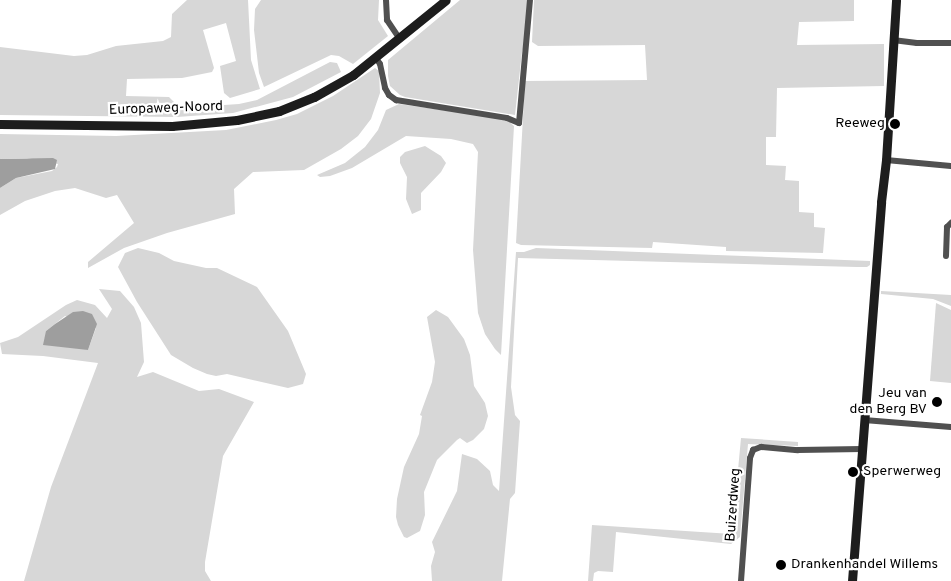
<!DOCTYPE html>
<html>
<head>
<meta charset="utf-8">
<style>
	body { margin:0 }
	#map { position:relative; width:951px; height:581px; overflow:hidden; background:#fff; font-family:Overpass,sans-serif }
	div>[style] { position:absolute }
	.green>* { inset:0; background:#d7d7d7 }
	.water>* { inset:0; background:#9e9e9e }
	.street>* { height:6px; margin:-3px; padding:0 3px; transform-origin:3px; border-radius:3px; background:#505050 }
	.secondary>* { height:9px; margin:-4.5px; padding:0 4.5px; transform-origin:4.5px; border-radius:4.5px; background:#1d1d1d }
	.dots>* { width:14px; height:14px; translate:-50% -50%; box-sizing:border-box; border:2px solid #fff; border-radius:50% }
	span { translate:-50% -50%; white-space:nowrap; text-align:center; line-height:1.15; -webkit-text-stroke:4.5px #fff; paint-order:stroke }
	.street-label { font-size:14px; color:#000 }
	.poi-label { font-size:14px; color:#000 }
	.right { translate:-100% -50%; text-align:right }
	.left { translate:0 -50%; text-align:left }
</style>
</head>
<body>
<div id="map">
	<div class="green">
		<i style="clip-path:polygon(187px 0,248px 0,251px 60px,260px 89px,230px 98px,224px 93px,220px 66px,236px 61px,226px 23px,203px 30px,214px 68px,212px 72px,182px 78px,127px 79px,126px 96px,169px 97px,180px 108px,239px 104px,257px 100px,330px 62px,337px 63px,341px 72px,293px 97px,233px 113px,177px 117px,0 115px,0 47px,74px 56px,87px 55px,116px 46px,163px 41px,171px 37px,172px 14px)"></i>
		<i style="clip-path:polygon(261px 0,379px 0,378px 20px,388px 36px,353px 64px,339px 56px,331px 55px,264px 87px,259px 73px,254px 30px,255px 9px)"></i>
		<i style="clip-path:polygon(460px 0,528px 0,525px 43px,522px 52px,515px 115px,405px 97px,400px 95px,390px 86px,388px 76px,388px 60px)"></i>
		<i style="clip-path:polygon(534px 0,854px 0,854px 21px,799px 22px,797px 45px,884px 44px,884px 86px,777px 88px,776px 137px,766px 137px,766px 165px,786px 166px,785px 180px,799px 181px,799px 212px,814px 213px,814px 227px,825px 228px,823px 253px,726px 251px,726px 247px,653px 242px,652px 248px,521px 245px,516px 243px,525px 81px,647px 80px,645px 45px,538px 46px,532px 42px)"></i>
		<i style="clip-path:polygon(375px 68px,379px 71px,380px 93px,371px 119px,358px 136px,341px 149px,304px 170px,253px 172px,234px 189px,235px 214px,167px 233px,124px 248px,88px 268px,88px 262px,134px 223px,117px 195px,106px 198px,75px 188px,55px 191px,25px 201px,0 215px,0 188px,16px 178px,52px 171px,57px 167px,58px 164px,27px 158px,0 159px,0 134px,116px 136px,226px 130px,276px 120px,297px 114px,333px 96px)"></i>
		<i style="clip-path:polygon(399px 104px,506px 119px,514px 126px,501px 355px,495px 349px,485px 334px,478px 313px,473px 250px,478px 152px,473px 144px,451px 139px,406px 136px,352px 168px,330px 176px,320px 177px,317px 175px,345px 163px,365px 147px,378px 130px,386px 110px)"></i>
		<i style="clip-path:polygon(425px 146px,441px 156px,446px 163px,441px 172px,421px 193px,421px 210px,412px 214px,406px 199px,407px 177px,400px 163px,400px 157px,405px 152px)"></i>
		<i style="clip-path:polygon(138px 248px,159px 253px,174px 261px,206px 268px,217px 268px,257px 287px,288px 331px,306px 374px,303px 384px,288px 388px,227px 374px,216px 376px,207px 374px,193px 368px,171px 355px,137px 302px,118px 267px,125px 253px)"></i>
		<i style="clip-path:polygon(536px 248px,870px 261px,870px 265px,867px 267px,857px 267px,518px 258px,511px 387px,515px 415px,520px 421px,515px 493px,510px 499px,502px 581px,432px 581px,431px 566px,435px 552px,432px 542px,457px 491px,462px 454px,477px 459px,490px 471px,493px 485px,499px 491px,516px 252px,524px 252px)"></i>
		<i style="clip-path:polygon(evenodd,99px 289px,120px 291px,134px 307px,141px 323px,144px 362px,137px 377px,153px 372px,199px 391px,219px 389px,254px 402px,223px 456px,205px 562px,205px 571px,211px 581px,24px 581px,51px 487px,98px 363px,43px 356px,2px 354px,0 343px,18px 337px,66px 305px,77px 300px,95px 305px,107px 318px,112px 309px,99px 289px,65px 316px,96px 328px,88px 350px,46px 331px,65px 316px)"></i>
		<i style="clip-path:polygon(881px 291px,951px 295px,951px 306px,933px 299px,881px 294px)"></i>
		<i style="clip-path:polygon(936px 303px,951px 310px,951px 383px,930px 381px)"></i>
		<i style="clip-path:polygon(436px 310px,448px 317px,464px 339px,470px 355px,474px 386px,485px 403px,488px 416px,484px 429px,473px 440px,467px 443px,460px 438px,457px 440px,437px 460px,424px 492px,425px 515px,420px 531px,407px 538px,404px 537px,398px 525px,396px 517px,397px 499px,404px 467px,419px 434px,422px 416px,420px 415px,432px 382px,435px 362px,427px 317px)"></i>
		<i style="clip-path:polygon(741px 438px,798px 442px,798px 446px,748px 444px,740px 537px,731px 544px,616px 532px,613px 572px,598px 571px,594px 573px,593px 581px,588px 581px,592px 525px,732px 534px)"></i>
	</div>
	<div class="water">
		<i style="clip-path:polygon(53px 158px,57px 160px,55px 169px,16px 178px,0 188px,0 159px)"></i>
		<i style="clip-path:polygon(83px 311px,92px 314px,97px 324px,88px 350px,43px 345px,46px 331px,55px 324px,73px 312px)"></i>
	</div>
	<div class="street">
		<i style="left:386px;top:0;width:20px;rotate:87deg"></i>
		<i style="left:387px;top:20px;width:23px;rotate:56deg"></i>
		<i style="left:893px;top:40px;width:24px;rotate:7deg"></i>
		<i style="left:917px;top:43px;width:34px"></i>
		<i style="left:376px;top:58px;width:7px;rotate:56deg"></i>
		<i style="left:380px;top:64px;width:25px;rotate:78deg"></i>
		<i style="left:385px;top:88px;width:8px;rotate:60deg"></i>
		<i style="left:389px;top:95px;width:9px;rotate:36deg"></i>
		<i style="left:396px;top:100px;width:112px;rotate:9.2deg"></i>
		<i style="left:507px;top:118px;width:13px;rotate:23deg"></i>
		<i style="left:519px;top:123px;width:123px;rotate:-84.9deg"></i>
		<i style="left:886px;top:160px;width:65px;rotate:5.3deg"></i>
		<i style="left:946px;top:256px;width:29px;rotate:-88deg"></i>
		<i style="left:947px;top:227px;width:6px;rotate:-45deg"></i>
		<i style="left:864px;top:420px;width:87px;rotate:4.6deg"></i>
		<i style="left:741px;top:581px;width:123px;rotate:-85.8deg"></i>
		<i style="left:750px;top:458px;width:9px;rotate:-69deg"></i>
		<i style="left:753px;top:450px;width:9px;rotate:-21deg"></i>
		<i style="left:761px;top:447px;width:37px;rotate:5deg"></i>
		<i style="left:798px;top:450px;width:64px;rotate:-0.9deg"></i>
	</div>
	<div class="secondary">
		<i style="left:0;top:124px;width:172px;rotate:0.7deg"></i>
		<i style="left:172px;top:126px;width:65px;rotate:-5.3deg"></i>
		<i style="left:237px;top:120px;width:43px;rotate:-12.1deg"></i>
		<i style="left:279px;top:111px;width:38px;rotate:-22deg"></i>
		<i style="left:314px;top:97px;width:45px;rotate:-29.4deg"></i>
		<i style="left:353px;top:75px;width:119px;rotate:-38.9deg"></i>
		<i style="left:852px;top:581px;width:380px;rotate:-85.6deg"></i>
		<i style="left:881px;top:202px;width:42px;rotate:-83.2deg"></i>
		<i style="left:886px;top:160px;width:160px;rotate:-86.4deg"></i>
	</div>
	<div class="dots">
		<i style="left:895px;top:124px;background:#000"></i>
		<i style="left:937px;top:402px;background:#000"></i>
		<i style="left:853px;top:472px;background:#000"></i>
		<i style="left:781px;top:565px;background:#000"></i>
	</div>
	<div class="street-label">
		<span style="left:166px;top:109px;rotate:-2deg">Europaweg-Noord</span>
		<span style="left:734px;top:505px;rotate:-86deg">Buizerdweg</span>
	</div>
	<div class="poi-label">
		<span class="right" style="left:885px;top:124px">Reeweg</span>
		<span class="right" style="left:927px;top:402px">Jeu van<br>den Berg BV</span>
		<span class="left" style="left:863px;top:472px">Sperwerweg</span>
		<span class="left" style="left:791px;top:565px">Drankenhandel Willems</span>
	</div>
</div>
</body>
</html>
